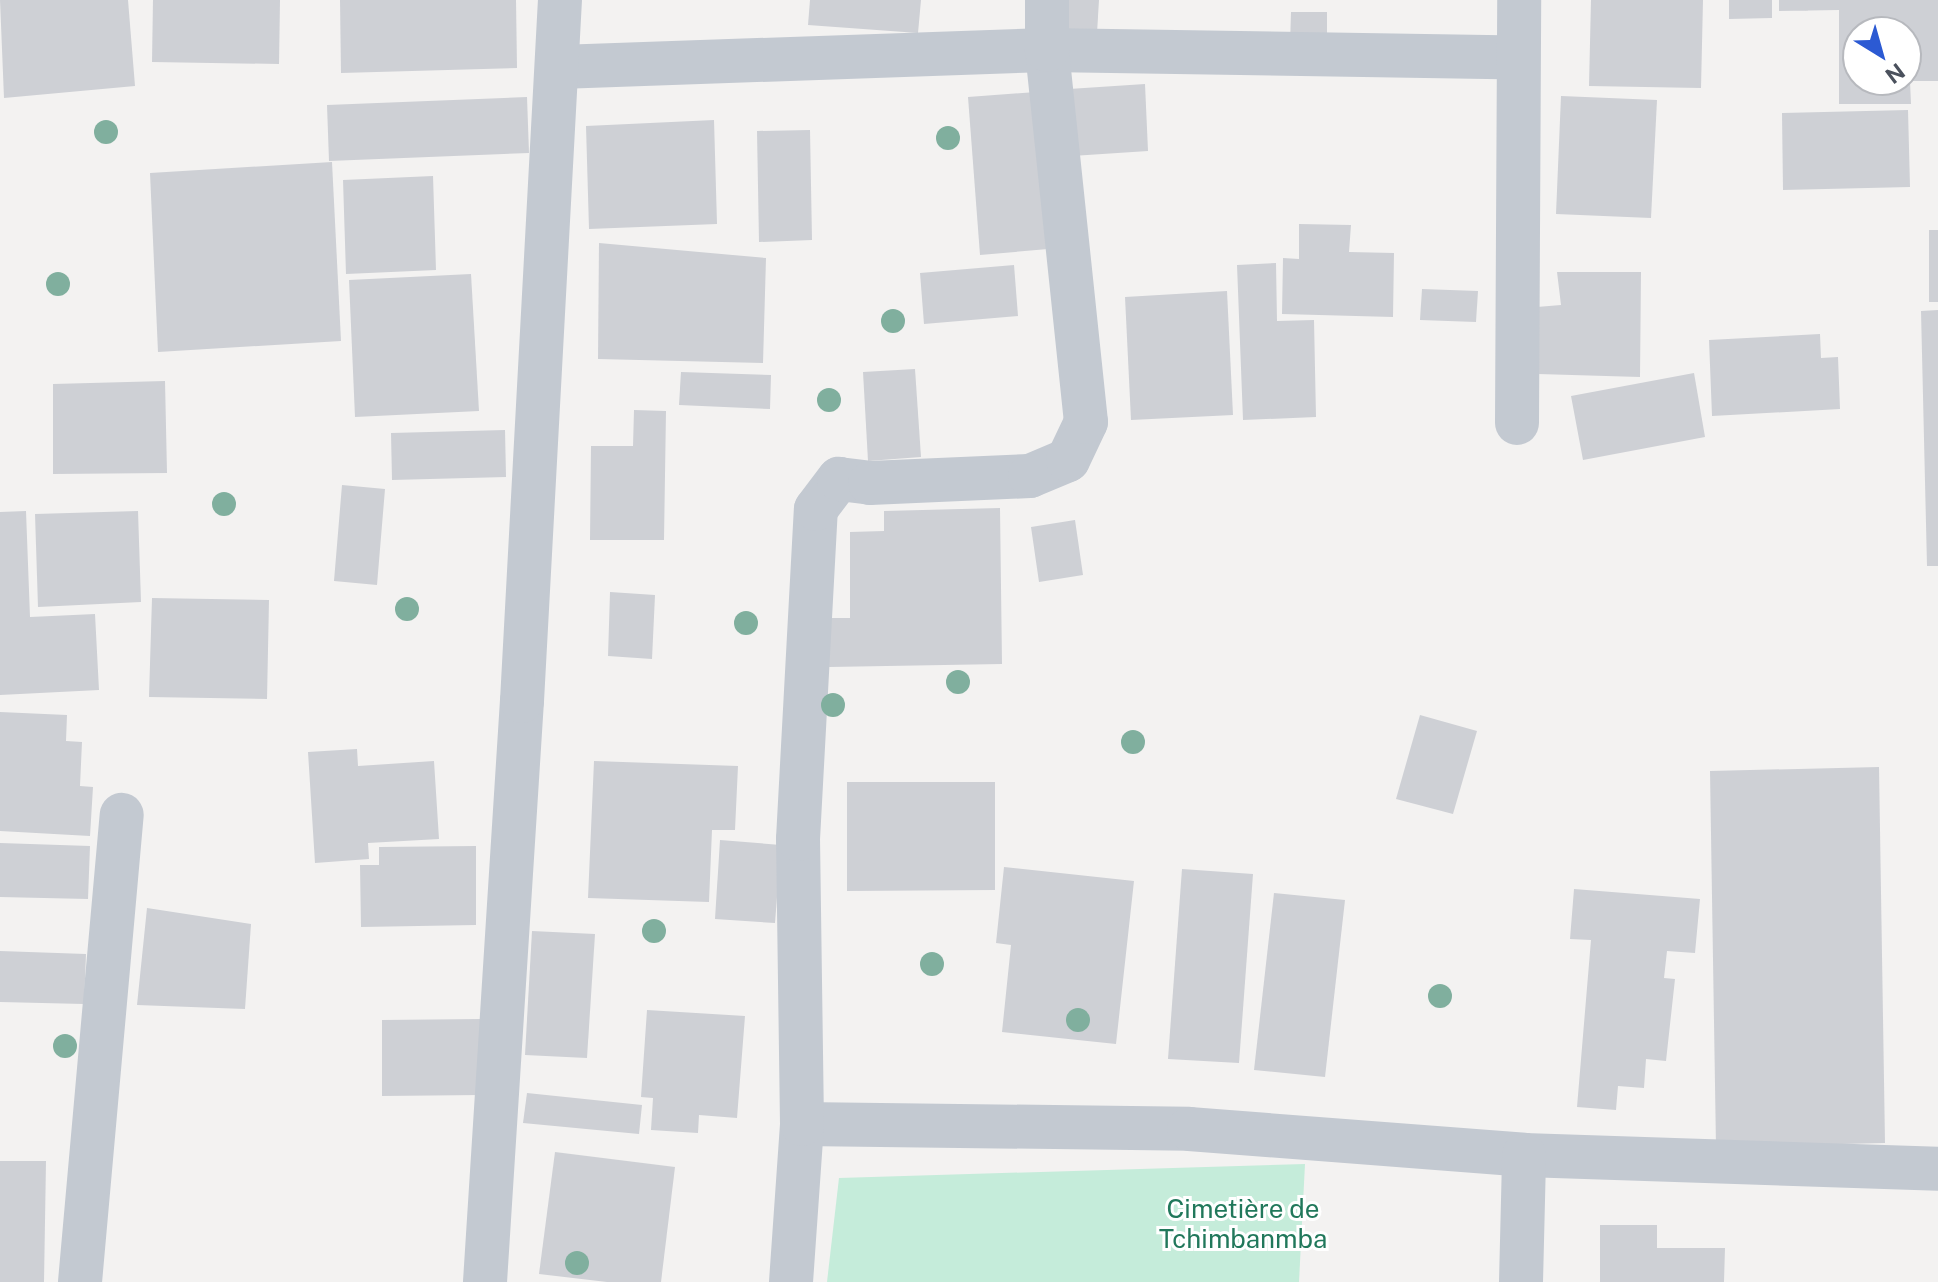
<!DOCTYPE html>
<html>
<head>
<meta charset="utf-8">
<style>
	body { margin:0 }
	#map { position:relative; width:1938px; height:1282px; overflow:hidden; background:#f3f2f1; font-family:"Public Sans",sans-serif }
	div>[style] { position:absolute }
	.green>* { inset:0; background:#c5ecda }
	.building>* { inset:0; background:#ced0d5 }
	.minor>* { height:44px; margin:-22px; padding:0 22px; transform-origin:22px; border-radius:22px; background:#c3c9d1 }
	.trees>* { width:24px; height:24px; margin:-12px; border-radius:50%; background:#80af9e }
	span { translate:-50% -50%; white-space:nowrap; text-align:center; line-height:1.15; -webkit-text-stroke:6px #fff; paint-order:stroke }
	.park-label { font-size:26px; color:#21785b }
	.north { position:absolute; left:1842px; top:16px; width:80px; height:80px; box-sizing:border-box; background:#fff; border:2px solid #b7b9be; border-radius:50%; rotate:143deg; font-size:22px; font-weight:700; line-height:32px; text-align:center; color:#4b515d }
	.north::after { content:''; display:block; margin:auto; width:28px; height:36px; background:#2c5ad3; clip-path:polygon(50% 0,100% 100%,50% 72%,0 100%) }
</style>
</head>
<body>
<div id="map">
	<div class="green">
		<i style="clip-path:polygon(1305px 1164px,1299px 1282px,827px 1282px,839px 1178px)"></i>
	</div>
	<div class="building">
		<i style="clip-path:polygon(0 0,128px 0,135px 86px,4px 98px)"></i>
		<i style="clip-path:polygon(153px 0,280px 0,279px 64px,152px 62px)"></i>
		<i style="clip-path:polygon(340px 0,516px 0,517px 68px,341px 73px)"></i>
		<i style="clip-path:polygon(810px 0,921px 0,918px 33px,808px 25px)"></i>
		<i style="clip-path:polygon(1061px 0,1099px 0,1097px 33px,1060px 31px)"></i>
		<i style="clip-path:polygon(1591px 0,1703px 0,1701px 88px,1589px 86px)"></i>
		<i style="clip-path:polygon(1729px 0,1772px 0,1772px 18px,1729px 19px)"></i>
		<i style="clip-path:polygon(evenodd,1779px 0,1938px 0,1938px 81px,1910px 81px,1911px 104px,1839px 104px,1839px 10px,1779px 11px,1779px 0,1858px 32px,1906px 32px,1906px 80px,1858px 80px,1858px 32px)"></i>
		<i style="clip-path:polygon(1291px 12px,1327px 12px,1327px 45px,1290px 46px)"></i>
		<i style="clip-path:polygon(1145px 84px,1148px 151px,1072px 156px,1069px 89px)"></i>
		<i style="clip-path:polygon(1036px 92px,1048px 249px,980px 255px,968px 97px)"></i>
		<i style="clip-path:polygon(1561px 96px,1657px 100px,1651px 218px,1556px 214px)"></i>
		<i style="clip-path:polygon(527px 97px,529px 153px,329px 161px,327px 105px)"></i>
		<i style="clip-path:polygon(1908px 110px,1910px 187px,1783px 190px,1782px 113px)"></i>
		<i style="clip-path:polygon(714px 120px,717px 224px,589px 229px,586px 126px)"></i>
		<i style="clip-path:polygon(810px 130px,812px 240px,759px 242px,757px 131px)"></i>
		<i style="clip-path:polygon(332px 162px,341px 341px,158px 352px,150px 173px)"></i>
		<i style="clip-path:polygon(433px 176px,436px 270px,346px 274px,343px 180px)"></i>
		<i style="clip-path:polygon(1299px 224px,1351px 225px,1349px 252px,1394px 253px,1393px 317px,1282px 314px,1283px 258px,1299px 259px)"></i>
		<i style="clip-path:polygon(1929px 230px,1938px 230px,1938px 302px,1929px 302px)"></i>
		<i style="clip-path:polygon(599px 243px,766px 258px,763px 363px,598px 359px)"></i>
		<i style="clip-path:polygon(1276px 263px,1277px 321px,1314px 320px,1316px 417px,1243px 420px,1237px 265px)"></i>
		<i style="clip-path:polygon(1014px 265px,1018px 316px,924px 324px,920px 273px)"></i>
		<i style="clip-path:polygon(1557px 272px,1641px 272px,1640px 377px,1538px 374px,1537px 307px,1561px 305px)"></i>
		<i style="clip-path:polygon(471px 274px,479px 411px,355px 417px,349px 280px)"></i>
		<i style="clip-path:polygon(1422px 289px,1478px 291px,1476px 322px,1420px 320px)"></i>
		<i style="clip-path:polygon(1227px 291px,1233px 415px,1131px 420px,1125px 297px)"></i>
		<i style="clip-path:polygon(1938px 310px,1938px 566px,1927px 566px,1921px 311px)"></i>
		<i style="clip-path:polygon(1820px 334px,1821px 358px,1838px 357px,1840px 409px,1712px 416px,1709px 340px)"></i>
		<i style="clip-path:polygon(915px 369px,921px 457px,868px 461px,863px 372px)"></i>
		<i style="clip-path:polygon(681px 372px,771px 375px,770px 409px,679px 405px)"></i>
		<i style="clip-path:polygon(1694px 373px,1705px 437px,1583px 460px,1571px 396px)"></i>
		<i style="clip-path:polygon(165px 381px,167px 473px,53px 474px,53px 384px)"></i>
		<i style="clip-path:polygon(634px 410px,666px 411px,664px 540px,590px 540px,591px 446px,633px 446px)"></i>
		<i style="clip-path:polygon(505px 430px,506px 477px,392px 480px,391px 433px)"></i>
		<i style="clip-path:polygon(342px 485px,385px 489px,377px 585px,334px 581px)"></i>
		<i style="clip-path:polygon(1000px 508px,1002px 664px,829px 667px,829px 618px,850px 618px,850px 532px,884px 531px,884px 511px)"></i>
		<i style="clip-path:polygon(26px 511px,30px 617px,95px 614px,99px 690px,0 695px,0 512px)"></i>
		<i style="clip-path:polygon(138px 511px,141px 602px,38px 607px,35px 514px)"></i>
		<i style="clip-path:polygon(1075px 520px,1083px 575px,1039px 582px,1031px 527px)"></i>
		<i style="clip-path:polygon(610px 592px,655px 595px,652px 659px,608px 656px)"></i>
		<i style="clip-path:polygon(152px 598px,269px 600px,267px 699px,149px 697px)"></i>
		<i style="clip-path:polygon(0 712px,67px 715px,66px 741px,82px 742px,80px 786px,93px 787px,90px 836px,0 831px)"></i>
		<i style="clip-path:polygon(1420px 715px,1477px 731px,1453px 814px,1396px 799px)"></i>
		<i style="clip-path:polygon(357px 749px,358px 766px,434px 761px,439px 839px,368px 843px,369px 859px,315px 863px,308px 752px)"></i>
		<i style="clip-path:polygon(594px 761px,738px 766px,735px 830px,712px 830px,709px 902px,588px 898px)"></i>
		<i style="clip-path:polygon(1879px 767px,1885px 1143px,1716px 1147px,1710px 771px)"></i>
		<i style="clip-path:polygon(847px 782px,995px 782px,995px 890px,847px 891px)"></i>
		<i style="clip-path:polygon(720px 840px,781px 845px,775px 923px,715px 919px)"></i>
		<i style="clip-path:polygon(0 843px,90px 846px,88px 899px,0 897px)"></i>
		<i style="clip-path:polygon(476px 846px,476px 925px,361px 927px,360px 865px,379px 865px,379px 847px)"></i>
		<i style="clip-path:polygon(1004px 867px,1134px 881px,1116px 1044px,1002px 1032px,1011px 945px,996px 943px)"></i>
		<i style="clip-path:polygon(1182px 869px,1253px 874px,1239px 1063px,1168px 1059px)"></i>
		<i style="clip-path:polygon(1574px 889px,1700px 899px,1695px 953px,1667px 951px,1664px 978px,1675px 979px,1666px 1061px,1646px 1059px,1644px 1088px,1618px 1086px,1616px 1110px,1577px 1107px,1591px 940px,1570px 939px)"></i>
		<i style="clip-path:polygon(1274px 893px,1345px 900px,1325px 1077px,1254px 1070px)"></i>
		<i style="clip-path:polygon(147px 908px,251px 924px,245px 1009px,137px 1005px)"></i>
		<i style="clip-path:polygon(532px 931px,595px 934px,587px 1058px,525px 1055px)"></i>
		<i style="clip-path:polygon(0 951px,86px 954px,84px 1004px,0 1002px)"></i>
		<i style="clip-path:polygon(647px 1010px,745px 1016px,737px 1118px,699px 1115px,698px 1133px,651px 1130px,653px 1098px,641px 1097px)"></i>
		<i style="clip-path:polygon(481px 1019px,481px 1095px,382px 1096px,382px 1020px)"></i>
		<i style="clip-path:polygon(527px 1093px,642px 1105px,639px 1134px,523px 1123px)"></i>
		<i style="clip-path:polygon(555px 1152px,675px 1167px,661px 1282px,607px 1282px,539px 1274px)"></i>
		<i style="clip-path:polygon(0 1161px,46px 1161px,44px 1282px,0 1282px)"></i>
		<i style="clip-path:polygon(1600px 1225px,1657px 1225px,1657px 1248px,1725px 1248px,1724px 1282px,1600px 1282px)"></i>
	</div>
	<div class="minor">
		<i style="left:559px;top:67px;width:488px;rotate:-2deg"></i>
		<i style="left:1047px;top:50px;width:471px;rotate:0.9deg"></i>
		<i style="left:1517px;top:423px;width:423px;rotate:-89.7deg"></i>
		<i style="left:802px;top:1124px;width:387px;rotate:0.7deg"></i>
		<i style="left:1189px;top:1129px;width:336px;rotate:4.4deg"></i>
		<i style="left:1524px;top:1155px;width:414px;rotate:1.9deg"></i>
		<i style="left:80px;top:1282px;width:469px;rotate:-84.9deg"></i>
		<i style="left:485px;top:1282px;width:582px;rotate:-86.36deg"></i>
		<i style="left:522px;top:701px;width:702px;rotate:-86.9deg"></i>
		<i style="left:791px;top:1282px;width:158px;rotate:-86deg"></i>
		<i style="left:802px;top:1124px;width:285px;rotate:-90.8deg"></i>
		<i style="left:798px;top:839px;width:330px;rotate:-86.9deg"></i>
		<i style="left:816px;top:509px;width:38px;rotate:-53deg"></i>
		<i style="left:839px;top:479px;width:31px;rotate:7deg"></i>
		<i style="left:870px;top:483px;width:160px;rotate:-2.5deg"></i>
		<i style="left:1030px;top:476px;width:41px;rotate:-22.8deg"></i>
		<i style="left:1068px;top:460px;width:42px;rotate:-64.7deg"></i>
		<i style="left:1086px;top:422px;width:374px;rotate:-96deg"></i>
		<i style="left:1047px;top:50px;width:50px;rotate:-90deg"></i>
		<i style="left:1521px;top:1282px;width:127px;rotate:-88.6deg"></i>
	</div>
	<div class="trees">
		<i style="left:106px;top:132px"></i>
		<i style="left:948px;top:138px"></i>
		<i style="left:58px;top:284px"></i>
		<i style="left:893px;top:321px"></i>
		<i style="left:829px;top:400px"></i>
		<i style="left:224px;top:504px"></i>
		<i style="left:407px;top:609px"></i>
		<i style="left:746px;top:623px"></i>
		<i style="left:958px;top:682px"></i>
		<i style="left:833px;top:705px"></i>
		<i style="left:1133px;top:742px"></i>
		<i style="left:654px;top:931px"></i>
		<i style="left:932px;top:964px"></i>
		<i style="left:1440px;top:996px"></i>
		<i style="left:1078px;top:1020px"></i>
		<i style="left:65px;top:1046px"></i>
		<i style="left:577px;top:1263px"></i>
	</div>
	<div class="park-label">
		<span style="left:1243px;top:1224px">Cimetière de<br>Tchimbanmba</span>
	</div>
	<div class="north">N</div>
</div>
</body>
</html>
